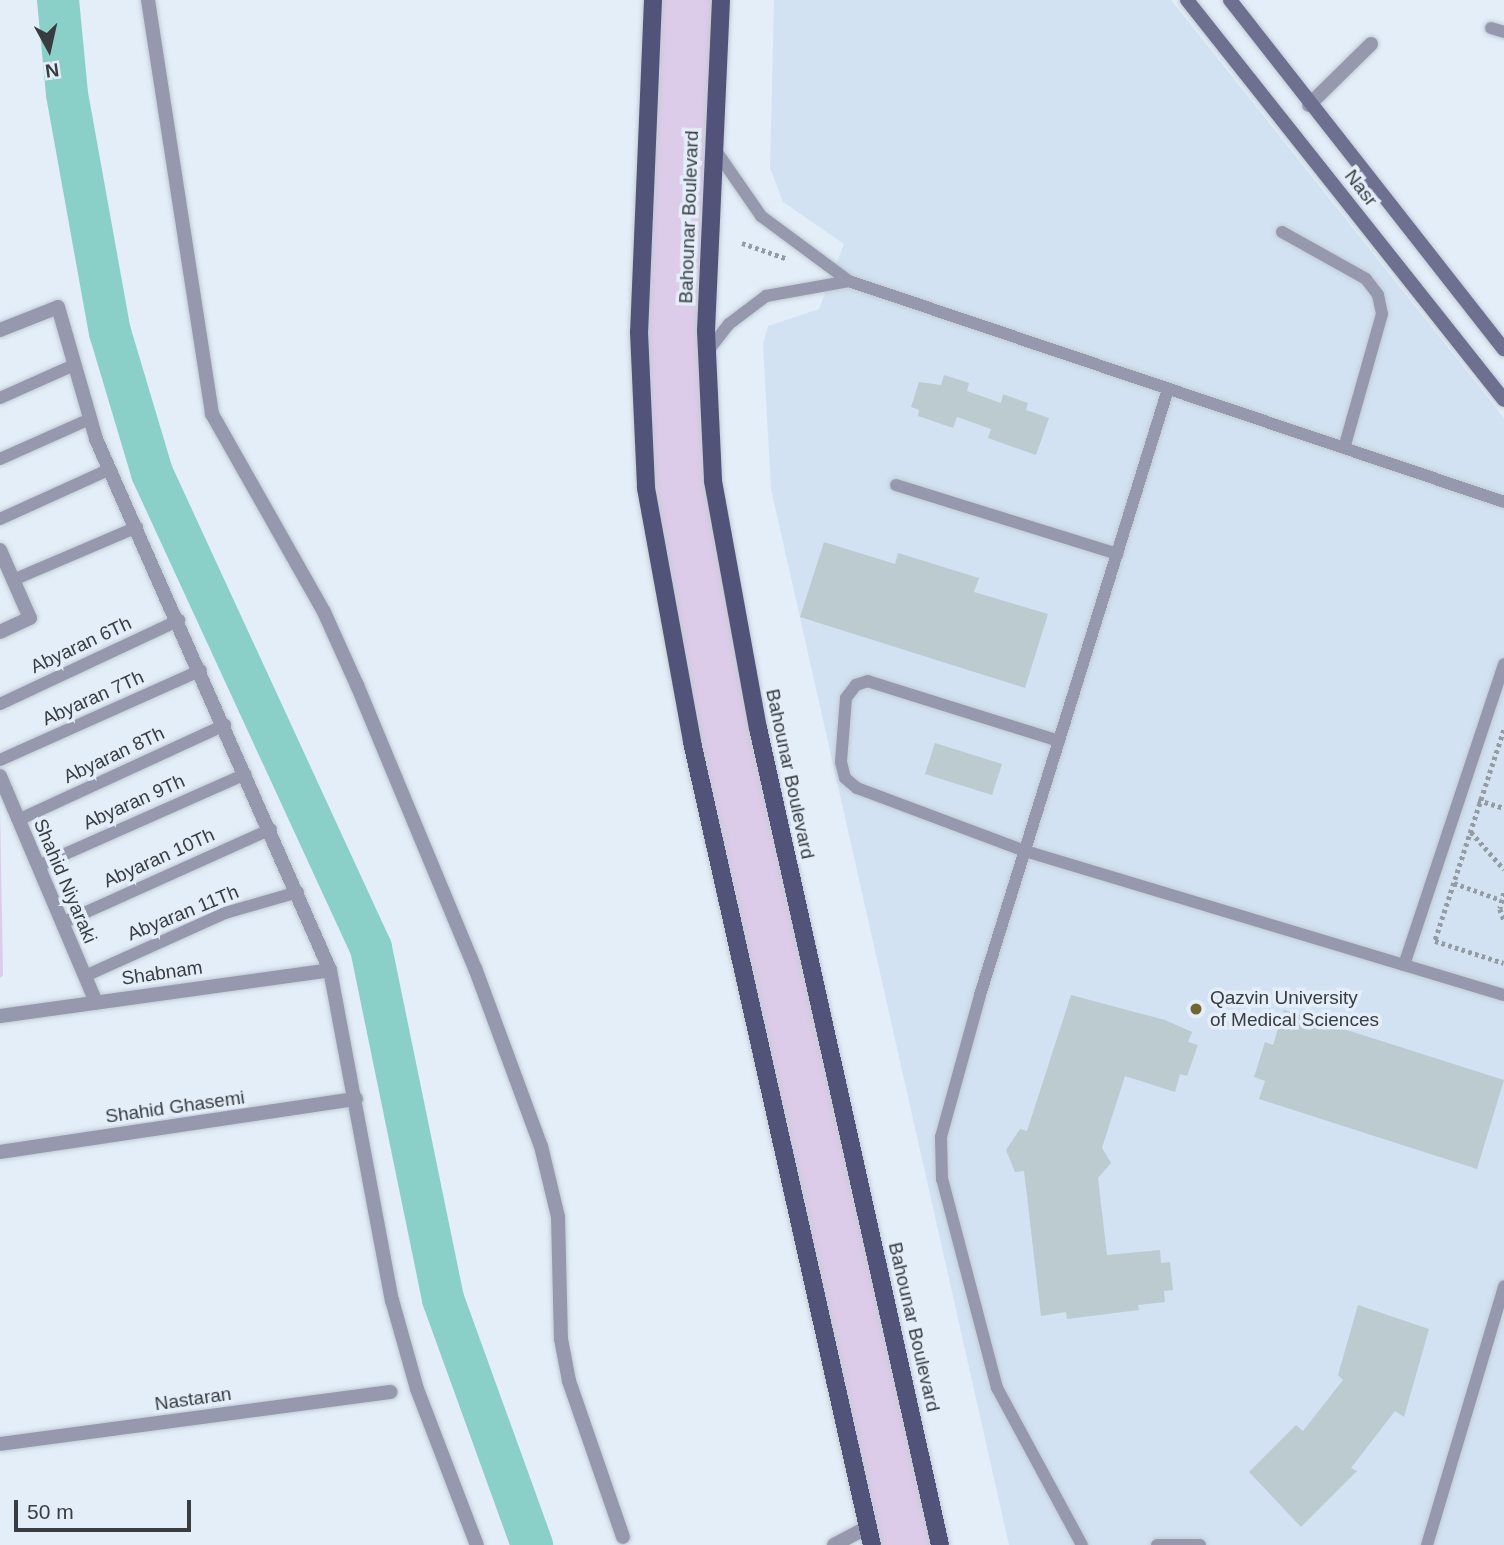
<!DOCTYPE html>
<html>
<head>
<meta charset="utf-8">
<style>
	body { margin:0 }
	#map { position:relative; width:1504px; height:1545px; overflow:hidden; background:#e3eef9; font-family:Helvetica,sans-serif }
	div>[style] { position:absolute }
	.built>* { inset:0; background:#d2e2f2 }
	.green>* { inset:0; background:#dccbe9 }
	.river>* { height:42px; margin:-21px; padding:0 21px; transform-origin:21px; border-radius:21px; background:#8ad0c9 }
	.building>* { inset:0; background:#bbcbd0 }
	.path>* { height:4.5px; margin-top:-2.25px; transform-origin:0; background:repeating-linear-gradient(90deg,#949ca3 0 3.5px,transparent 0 7px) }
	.roads { filter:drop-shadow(0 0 2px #c1cbd4) drop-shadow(0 0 2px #c1cbd4) }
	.lane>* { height:12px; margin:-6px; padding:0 6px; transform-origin:6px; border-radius:6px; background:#9699ae }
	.street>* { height:14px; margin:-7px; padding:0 7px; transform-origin:7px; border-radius:7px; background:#9699ae }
	.secondary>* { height:14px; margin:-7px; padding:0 7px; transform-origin:7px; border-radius:7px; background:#6e708f }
	.primary>* { height:18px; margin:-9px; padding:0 9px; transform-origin:9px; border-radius:9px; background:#515478 }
	.dots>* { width:19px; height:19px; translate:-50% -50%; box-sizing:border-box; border:4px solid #e3eef9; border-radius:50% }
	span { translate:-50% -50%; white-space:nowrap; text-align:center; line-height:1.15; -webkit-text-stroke:7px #e3eef9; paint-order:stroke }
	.street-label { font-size:19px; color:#393d41 }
	.poi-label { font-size:19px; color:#393d41 }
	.left { translate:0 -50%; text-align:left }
	.north { position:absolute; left:14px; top:14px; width:70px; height:70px; -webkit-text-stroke:5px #e3eef9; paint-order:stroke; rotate:172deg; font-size:19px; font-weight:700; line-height:28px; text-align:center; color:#393d41 }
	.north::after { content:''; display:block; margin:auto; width:24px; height:32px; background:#393d41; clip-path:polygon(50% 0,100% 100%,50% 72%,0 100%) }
	.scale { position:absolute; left:14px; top:1500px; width:177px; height:32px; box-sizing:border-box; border:4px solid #393d41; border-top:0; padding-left:9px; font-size:21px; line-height:24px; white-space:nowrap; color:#393d41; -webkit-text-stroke:5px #e3eef9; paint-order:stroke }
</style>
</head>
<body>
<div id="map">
	<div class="built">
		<i style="clip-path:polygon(774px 0,1171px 0,1504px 418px,1504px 1545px,1009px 1545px,771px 489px,763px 344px,768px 326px,819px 309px,844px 244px,783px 202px,770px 168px)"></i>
	</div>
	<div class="green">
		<i style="clip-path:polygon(653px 0,721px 0,712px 145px,713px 481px,940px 1545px,872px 1545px,667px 616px,639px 332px)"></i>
		<i style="clip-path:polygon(0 806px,3px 975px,0 978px)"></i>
	</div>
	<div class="river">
		<i style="left:58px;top:0;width:94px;rotate:84.5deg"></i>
		<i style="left:67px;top:94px;width:242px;rotate:79.8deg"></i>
		<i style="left:110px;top:332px;width:147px;rotate:73.4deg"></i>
		<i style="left:152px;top:473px;width:523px;rotate:65.25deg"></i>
		<i style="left:371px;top:948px;width:358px;rotate:78.4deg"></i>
		<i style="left:443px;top:1299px;width:262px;rotate:70.1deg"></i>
	</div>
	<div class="building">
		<i style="clip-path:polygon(944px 375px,969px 383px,967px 391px,1001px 403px,1003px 394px,1028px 403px,1026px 410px,1049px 418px,1036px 455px,988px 438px,991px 429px,957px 417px,953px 428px,918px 416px,919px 410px,911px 407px,919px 382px,941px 385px)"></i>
		<i style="clip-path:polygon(824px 542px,895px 564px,898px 553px,979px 578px,974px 592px,1048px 614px,1025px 688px,800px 617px)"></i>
		<i style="clip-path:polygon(935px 743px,1002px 764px,992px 795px,925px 774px)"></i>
		<i style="clip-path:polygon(1071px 995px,1165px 1020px,1192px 1032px,1188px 1042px,1198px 1045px,1187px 1076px,1180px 1074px,1175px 1092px,1125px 1076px,1102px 1148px,1111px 1163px,1098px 1178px,1107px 1255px,1160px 1250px,1161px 1263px,1170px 1262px,1173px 1290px,1164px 1291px,1165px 1302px,1138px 1305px,1139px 1310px,1067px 1319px,1066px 1312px,1041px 1316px,1024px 1171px,1015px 1172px,1006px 1150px,1020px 1129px,1027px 1131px)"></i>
		<i style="clip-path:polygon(1284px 1010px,1504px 1080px,1477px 1169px,1259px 1099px,1265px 1081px,1254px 1077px,1265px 1042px,1273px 1045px)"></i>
		<i style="clip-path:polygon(1358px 1305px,1429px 1329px,1404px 1417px,1395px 1411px,1351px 1468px,1357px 1471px,1301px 1527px,1249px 1472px,1296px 1425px,1303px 1431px,1343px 1380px,1338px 1375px)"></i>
	</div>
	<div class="path">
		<i style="left:742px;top:243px;width:49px;rotate:19.2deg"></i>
		<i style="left:1504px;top:730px;width:222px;rotate:108.1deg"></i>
		<i style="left:1435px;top:941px;width:72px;rotate:17.7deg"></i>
		<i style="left:1478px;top:800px;width:27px;rotate:17deg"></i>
		<i style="left:1471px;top:832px;width:50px;rotate:48.3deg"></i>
		<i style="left:1454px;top:883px;width:50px;rotate:19.9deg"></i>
		<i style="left:1504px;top:893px;width:16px;rotate:104deg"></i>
		<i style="left:1500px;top:909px;width:12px;rotate:70deg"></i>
	</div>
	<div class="roads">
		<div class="lane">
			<i style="left:1491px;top:28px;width:14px;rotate:17deg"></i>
			<i style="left:714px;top:148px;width:83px;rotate:55.3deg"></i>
			<i style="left:761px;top:216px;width:109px;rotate:36.5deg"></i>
			<i style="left:849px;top:281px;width:691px;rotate:18.64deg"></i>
			<i style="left:1282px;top:232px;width:96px;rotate:29.2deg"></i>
			<i style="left:1366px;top:279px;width:20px;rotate:53deg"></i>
			<i style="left:1378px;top:295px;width:19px;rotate:78deg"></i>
			<i style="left:1382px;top:314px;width:139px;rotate:105.8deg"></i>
			<i style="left:707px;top:352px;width:36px;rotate:-52deg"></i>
			<i style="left:729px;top:324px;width:46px;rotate:-37.1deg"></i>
			<i style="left:766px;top:296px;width:84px;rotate:-10.2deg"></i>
			<i style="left:0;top:398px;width:81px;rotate:-24deg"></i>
			<i style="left:0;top:459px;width:98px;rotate:-24deg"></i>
			<i style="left:896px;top:485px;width:232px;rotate:17.3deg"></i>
			<i style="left:0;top:519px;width:121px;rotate:-24.4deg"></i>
			<i style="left:13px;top:580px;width:135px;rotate:-23.1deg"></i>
			<i style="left:0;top:704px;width:198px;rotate:-25.1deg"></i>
			<i style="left:1059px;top:741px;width:200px;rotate:-162.6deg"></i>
			<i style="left:868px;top:681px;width:13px;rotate:162deg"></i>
			<i style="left:856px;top:685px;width:16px;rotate:128deg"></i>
			<i style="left:846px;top:698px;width:64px;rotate:94.5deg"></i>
			<i style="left:841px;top:762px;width:16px;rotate:76deg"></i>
			<i style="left:845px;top:778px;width:16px;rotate:40deg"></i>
			<i style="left:857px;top:788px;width:179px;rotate:20.6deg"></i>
			<i style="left:1025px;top:851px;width:500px;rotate:16.73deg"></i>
			<i style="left:0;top:760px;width:220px;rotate:-24.1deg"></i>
			<i style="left:18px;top:820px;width:228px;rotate:-24.7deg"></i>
			<i style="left:38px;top:866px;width:227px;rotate:-23.9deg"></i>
			<i style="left:62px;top:923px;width:229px;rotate:-24.2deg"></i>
			<i style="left:1404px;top:965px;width:317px;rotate:-71.6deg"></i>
			<i style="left:85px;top:976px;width:154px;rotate:-24.2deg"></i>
			<i style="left:225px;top:913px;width:76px;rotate:-16deg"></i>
			<i style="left:1082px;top:1545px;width:179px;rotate:-118.4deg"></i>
			<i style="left:997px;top:1388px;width:216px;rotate:-104.7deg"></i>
			<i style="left:942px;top:1179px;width:42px;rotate:-91.4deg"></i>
			<i style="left:941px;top:1137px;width:147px;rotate:-74.6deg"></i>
			<i style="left:980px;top:995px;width:634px;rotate:-72.76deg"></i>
			<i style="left:1157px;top:1545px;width:43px"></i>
			<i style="left:1427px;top:1545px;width:270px;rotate:-73.4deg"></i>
		</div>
		<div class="street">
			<i style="left:148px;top:0;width:419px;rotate:81.2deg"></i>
			<i style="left:212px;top:414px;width:227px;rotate:60.5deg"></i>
			<i style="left:324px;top:612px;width:80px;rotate:65.7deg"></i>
			<i style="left:357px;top:685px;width:307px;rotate:67.4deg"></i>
			<i style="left:475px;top:968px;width:190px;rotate:69.7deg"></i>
			<i style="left:541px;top:1146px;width:73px;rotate:76.5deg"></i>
			<i style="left:558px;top:1217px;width:122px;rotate:88.6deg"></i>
			<i style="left:561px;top:1339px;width:43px;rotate:79.2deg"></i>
			<i style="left:569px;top:1381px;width:165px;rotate:70.9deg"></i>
			<i style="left:1309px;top:105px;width:87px;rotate:-44.5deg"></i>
			<i style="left:0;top:330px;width:62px;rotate:-21.6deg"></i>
			<i style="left:58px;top:307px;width:137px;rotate:73.9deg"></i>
			<i style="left:96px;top:439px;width:580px;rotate:66.22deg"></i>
			<i style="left:330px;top:970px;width:336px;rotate:79.4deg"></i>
			<i style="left:392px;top:1300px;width:92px;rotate:74.3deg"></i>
			<i style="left:417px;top:1389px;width:167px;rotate:69deg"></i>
			<i style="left:0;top:550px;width:74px;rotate:66.2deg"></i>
			<i style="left:30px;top:618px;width:33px;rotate:155deg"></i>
			<i style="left:0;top:776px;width:246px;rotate:67deg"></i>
			<i style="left:0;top:1016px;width:333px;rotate:-7.9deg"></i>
			<i style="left:0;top:1152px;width:360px;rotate:-8.5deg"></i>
			<i style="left:0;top:1444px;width:394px;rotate:-7.6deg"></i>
			<i style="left:834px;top:1545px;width:40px;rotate:-28deg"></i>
		</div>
		<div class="secondary">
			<i style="left:1187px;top:0;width:510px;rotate:51.6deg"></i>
			<i style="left:1230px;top:0;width:444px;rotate:51.9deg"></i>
		</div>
		<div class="primary">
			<i style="left:653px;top:0;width:332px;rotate:92.4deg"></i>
			<i style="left:639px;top:332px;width:156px;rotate:87.4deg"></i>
			<i style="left:646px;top:488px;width:258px;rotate:79.7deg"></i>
			<i style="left:692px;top:742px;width:823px;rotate:77.37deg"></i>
			<i style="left:721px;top:0;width:331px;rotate:92.6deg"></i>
			<i style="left:706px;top:331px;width:150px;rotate:87.3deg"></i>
			<i style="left:713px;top:481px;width:251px;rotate:79.7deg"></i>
			<i style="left:758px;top:728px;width:837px;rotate:77.44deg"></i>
		</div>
	</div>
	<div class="dots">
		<i style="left:1196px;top:1009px;background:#716532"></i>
	</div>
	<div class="street-label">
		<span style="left:1361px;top:188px;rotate:52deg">Nasr</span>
		<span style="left:689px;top:217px;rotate:-88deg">Bahounar Boulevard</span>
		<span style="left:81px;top:645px;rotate:-25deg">Abyaran 6Th</span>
		<span style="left:93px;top:698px;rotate:-24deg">Abyaran 7Th</span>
		<span style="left:114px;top:755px;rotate:-25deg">Abyaran 8Th</span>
		<span style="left:790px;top:774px;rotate:78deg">Bahounar Boulevard</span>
		<span style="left:134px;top:802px;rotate:-24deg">Abyaran 9Th</span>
		<span style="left:159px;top:858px;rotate:-24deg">Abyaran 10Th</span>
		<span style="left:65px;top:881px;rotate:67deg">Shahid Niyaraki</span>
		<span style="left:183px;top:913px;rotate:-22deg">Abyaran 11Th</span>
		<span style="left:162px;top:973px;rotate:-8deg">Shabnam</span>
		<span style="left:175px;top:1107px;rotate:-8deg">Shahid Ghasemi</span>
		<span style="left:914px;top:1327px;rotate:77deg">Bahounar Boulevard</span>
		<span style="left:193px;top:1399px;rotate:-8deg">Nastaran</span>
	</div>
	<div class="poi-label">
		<span class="left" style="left:1210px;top:1009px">Qazvin University<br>of Medical Sciences</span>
	</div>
	<div class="north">N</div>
	<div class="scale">50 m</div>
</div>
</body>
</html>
